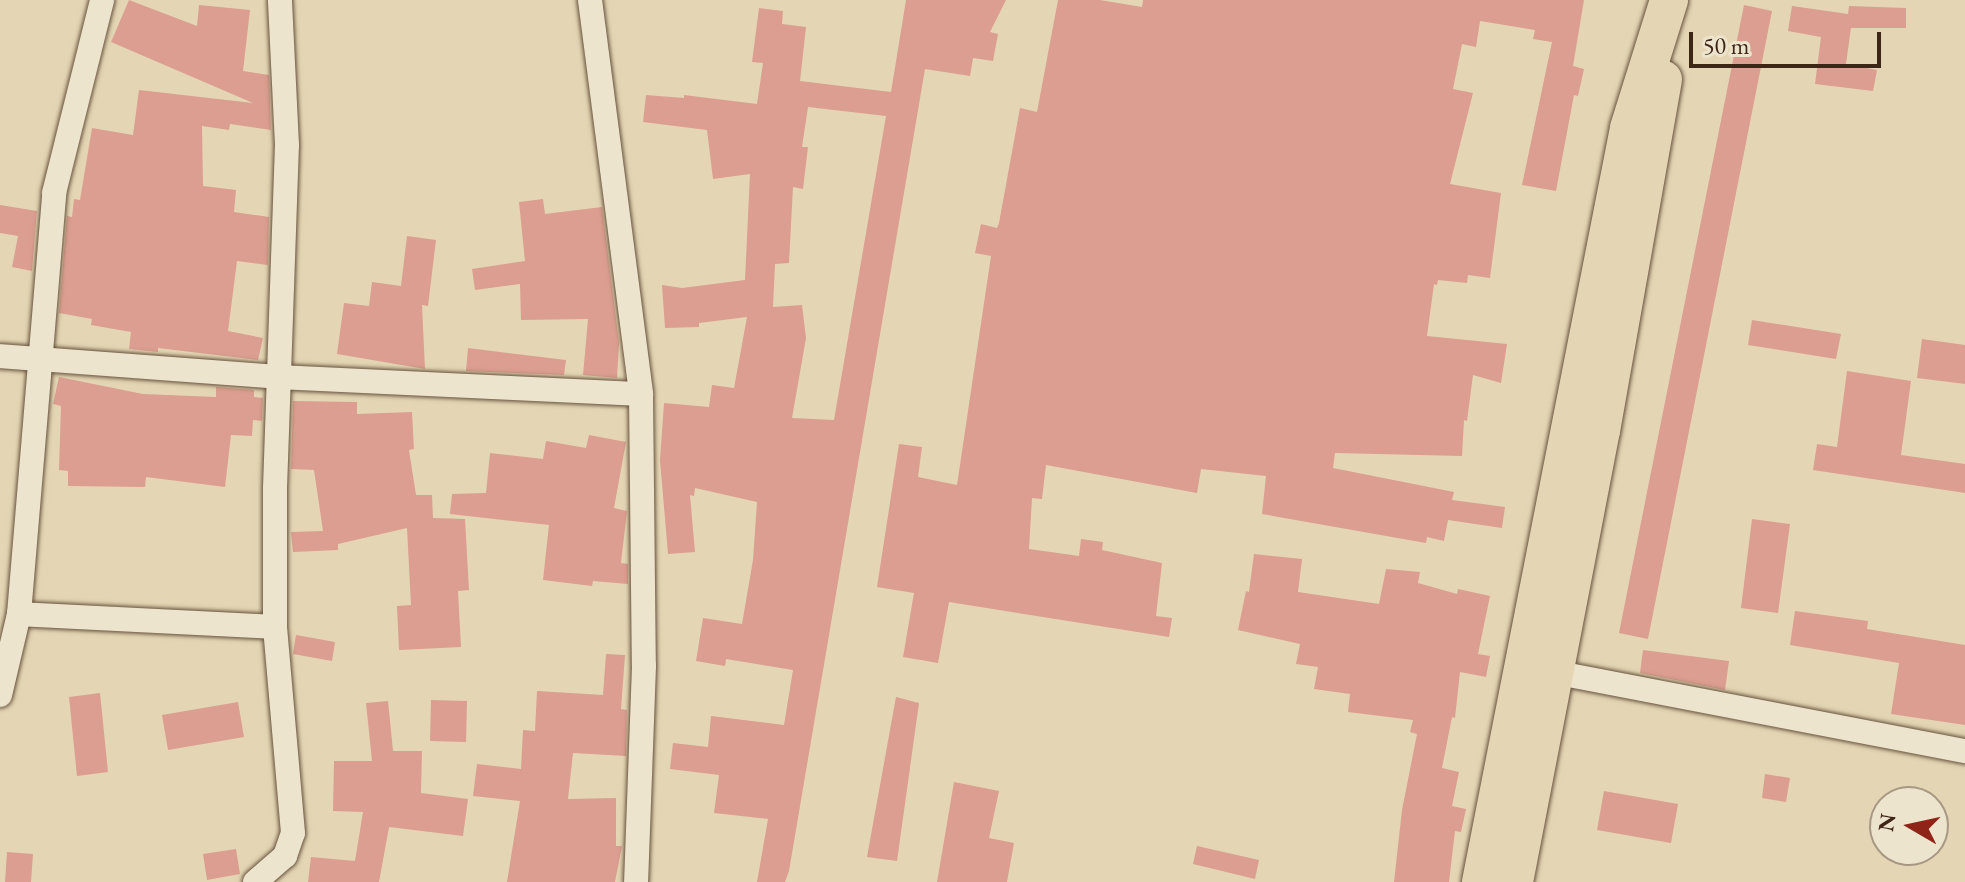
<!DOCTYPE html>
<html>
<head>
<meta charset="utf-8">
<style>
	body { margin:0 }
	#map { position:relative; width:1965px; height:882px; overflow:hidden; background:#e4d6b4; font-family:"EB Garamond",serif }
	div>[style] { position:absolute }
	.building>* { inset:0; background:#db9e90 }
	.roads { filter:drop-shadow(0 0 2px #67523d) drop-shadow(0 0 2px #67523d) }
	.street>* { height:24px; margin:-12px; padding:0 12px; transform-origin:12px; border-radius:12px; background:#ede4ce }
	.primary>* { height:38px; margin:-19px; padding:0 19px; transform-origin:19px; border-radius:19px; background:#e4d6b4 }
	span { translate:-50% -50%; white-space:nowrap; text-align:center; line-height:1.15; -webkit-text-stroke:6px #ede4ce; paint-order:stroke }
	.north { position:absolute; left:1869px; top:786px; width:80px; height:80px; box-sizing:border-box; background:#ede4ce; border:2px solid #a79884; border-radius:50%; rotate:279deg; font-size:22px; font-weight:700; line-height:32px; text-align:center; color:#3d2615 }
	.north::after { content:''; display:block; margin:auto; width:28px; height:36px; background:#8f2418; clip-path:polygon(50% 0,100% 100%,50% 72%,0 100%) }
	.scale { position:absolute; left:1689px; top:32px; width:192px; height:36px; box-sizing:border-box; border:4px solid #3d2615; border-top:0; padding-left:10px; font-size:24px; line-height:28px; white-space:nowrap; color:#3d2615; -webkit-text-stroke:6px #ede4ce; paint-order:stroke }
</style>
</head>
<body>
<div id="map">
	<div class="building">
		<i style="clip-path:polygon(129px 0,197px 26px,199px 5px,250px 10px,243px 71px,269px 75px,271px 130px,230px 124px,229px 130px,202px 126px,203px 186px,236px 190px,234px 212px,269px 217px,268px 265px,237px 261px,228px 331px,263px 338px,258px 360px,158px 348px,158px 352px,129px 349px,131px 332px,91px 325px,92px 319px,59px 313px,67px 216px,72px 217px,74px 199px,80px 200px,92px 128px,133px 135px,139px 90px,253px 103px,111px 42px)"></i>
		<i style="clip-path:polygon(evenodd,906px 0,1006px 0,990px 32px,998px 34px,993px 61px,973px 58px,970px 76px,925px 69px,789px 871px,785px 882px,757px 882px,768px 819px,714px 813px,719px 775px,670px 769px,673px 743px,708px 747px,711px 716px,784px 725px,793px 670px,726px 659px,725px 666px,696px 661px,703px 618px,742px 624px,753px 560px,757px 502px,695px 488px,694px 496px,690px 495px,695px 552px,668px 554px,660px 460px,664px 403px,709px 407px,712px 385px,734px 388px,747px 317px,699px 323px,699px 327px,665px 328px,662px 285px,682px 288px,745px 280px,750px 174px,713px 179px,707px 130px,643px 122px,646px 95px,684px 98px,684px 95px,757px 104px,763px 63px,752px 62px,759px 8px,783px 11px,782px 24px,806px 27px,800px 81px,891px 92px,906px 0,808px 107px,886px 116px,834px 420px,792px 418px,806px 338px,802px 305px,773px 307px,775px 264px,789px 263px,793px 187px,803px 189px,808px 147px,802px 147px,808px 107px)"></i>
		<i style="clip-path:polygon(1058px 0,1100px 0,1142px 7px,1143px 0,1584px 0,1573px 66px,1584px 69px,1578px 96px,1574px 95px,1556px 191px,1522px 185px,1552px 42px,1533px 39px,1535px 30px,1480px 21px,1476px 47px,1462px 44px,1453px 89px,1473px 93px,1450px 184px,1501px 193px,1490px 278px,1468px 275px,1467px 283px,1438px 280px,1437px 285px,1434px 284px,1427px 336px,1507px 344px,1501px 383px,1473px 375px,1467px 421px,1464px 420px,1462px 456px,1335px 453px,1333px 468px,1454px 492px,1452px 500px,1505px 507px,1502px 528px,1448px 520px,1444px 541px,1427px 537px,1426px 543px,1262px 514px,1266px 476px,1201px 469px,1197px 493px,1046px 465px,1042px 499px,1032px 498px,1029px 549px,1079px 556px,1081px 539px,1103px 542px,1102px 550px,1162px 563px,1156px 616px,1172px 618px,1169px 637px,949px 602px,938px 663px,903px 657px,914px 593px,877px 587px,899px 444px,922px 447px,918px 477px,957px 485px,991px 256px,975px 253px,981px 224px,997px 228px,999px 223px,1020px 108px,1037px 112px)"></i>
		<i style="clip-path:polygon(1744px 5px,1772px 11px,1648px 639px,1619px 633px)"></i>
		<i style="clip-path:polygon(1792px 6px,1848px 14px,1849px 6px,1906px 8px,1906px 28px,1851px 28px,1846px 64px,1877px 70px,1873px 91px,1815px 84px,1821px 37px,1788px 31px)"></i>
		<i style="clip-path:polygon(543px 199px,545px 214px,602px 207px,619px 343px,617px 378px,583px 375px,588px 319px,521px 320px,520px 284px,475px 290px,472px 269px,525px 261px,519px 202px)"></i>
		<i style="clip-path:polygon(0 205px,37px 211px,32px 271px,12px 267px,18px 236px,0 233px)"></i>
		<i style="clip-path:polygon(407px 236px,436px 240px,428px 306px,422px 305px,425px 369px,337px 354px,344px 303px,369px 306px,372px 282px,401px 286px)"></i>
		<i style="clip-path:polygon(1752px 320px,1841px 334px,1836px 359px,1748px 345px)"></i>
		<i style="clip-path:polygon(1922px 339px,1965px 345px,1965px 384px,1917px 378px)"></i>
		<i style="clip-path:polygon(468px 348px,566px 360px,564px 375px,466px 371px)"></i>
		<i style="clip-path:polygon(1847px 371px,1911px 381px,1901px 455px,1965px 464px,1965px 493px,1813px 470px,1817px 444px,1837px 447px)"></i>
		<i style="clip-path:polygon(59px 377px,143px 394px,216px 397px,216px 387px,254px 390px,254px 397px,263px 398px,262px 421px,253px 420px,252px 436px,231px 435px,225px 487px,146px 477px,145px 487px,68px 486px,68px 471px,59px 470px,61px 406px,53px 404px)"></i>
		<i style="clip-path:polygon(293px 401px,357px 402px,357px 414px,412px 412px,414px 449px,409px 450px,416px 495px,432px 495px,433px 518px,465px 519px,469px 590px,458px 591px,461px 647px,399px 650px,397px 606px,411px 605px,407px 528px,338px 544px,338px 550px,293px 552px,291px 532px,323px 531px,314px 470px,291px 469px)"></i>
		<i style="clip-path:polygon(589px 435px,626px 442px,614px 508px,627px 511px,621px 563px,628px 564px,628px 584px,593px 581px,592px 586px,543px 580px,549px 525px,450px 514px,452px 494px,486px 493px,490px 453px,543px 459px,546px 441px,586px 448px)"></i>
		<i style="clip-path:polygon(1752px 519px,1790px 524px,1778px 613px,1741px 608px)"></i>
		<i style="clip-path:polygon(1254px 554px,1302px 559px,1298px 592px,1379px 604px,1386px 569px,1420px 572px,1418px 583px,1457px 594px,1458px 589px,1490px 596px,1478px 654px,1490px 656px,1486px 677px,1460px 672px,1455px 718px,1452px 717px,1442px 768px,1459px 772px,1452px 806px,1466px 809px,1461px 832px,1455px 831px,1449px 882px,1394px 882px,1402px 810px,1417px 734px,1410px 732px,1413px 720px,1348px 712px,1350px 694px,1314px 689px,1318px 667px,1296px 664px,1300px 644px,1238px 630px,1246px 591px,1249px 592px)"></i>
		<i style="clip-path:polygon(1795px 611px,1868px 621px,1867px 629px,1965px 645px,1965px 725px,1891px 714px,1899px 663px,1790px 645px)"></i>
		<i style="clip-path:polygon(296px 635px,335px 642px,332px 661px,293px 654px)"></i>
		<i style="clip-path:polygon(1643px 650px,1729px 661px,1725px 690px,1640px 673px)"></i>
		<i style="clip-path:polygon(606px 654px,625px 655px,621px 709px,627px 710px,626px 756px,573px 753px,568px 799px,616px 798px,616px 846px,622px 846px,615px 882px,507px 882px,520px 801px,473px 796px,477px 764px,521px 769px,523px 730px,535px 731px,537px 691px,603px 695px)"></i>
		<i style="clip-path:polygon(100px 693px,108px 772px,77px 776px,69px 697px)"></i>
		<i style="clip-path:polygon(896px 697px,919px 703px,897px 861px,867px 857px)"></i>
		<i style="clip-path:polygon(431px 700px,467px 701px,466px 742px,430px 741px)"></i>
		<i style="clip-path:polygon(388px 701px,393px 751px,422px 751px,421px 793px,468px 799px,463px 836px,389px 827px,379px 882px,308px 882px,311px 857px,355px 861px,363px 812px,333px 811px,334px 761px,372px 761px,366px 703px)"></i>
		<i style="clip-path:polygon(238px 702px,244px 737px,168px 750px,162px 715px)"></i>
		<i style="clip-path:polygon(1765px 774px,1790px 778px,1786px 802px,1762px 798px)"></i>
		<i style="clip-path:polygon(954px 782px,999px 791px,989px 838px,1014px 843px,1007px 882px,937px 882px)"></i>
		<i style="clip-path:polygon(1604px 791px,1678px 804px,1671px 843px,1597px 830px)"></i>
		<i style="clip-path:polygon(1197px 846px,1259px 860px,1255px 879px,1193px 864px)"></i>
		<i style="clip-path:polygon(236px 849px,240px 874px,207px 880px,203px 854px)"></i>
		<i style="clip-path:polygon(7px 852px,33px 854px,31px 882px,5px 882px)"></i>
	</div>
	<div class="roads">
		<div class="street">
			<i style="left:590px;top:0;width:397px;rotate:82.6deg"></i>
			<i style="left:641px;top:394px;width:272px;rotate:89.4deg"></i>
			<i style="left:644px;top:666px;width:216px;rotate:92.1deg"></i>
			<i style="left:0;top:356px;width:280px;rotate:4.3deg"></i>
			<i style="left:279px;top:377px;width:362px;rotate:2.7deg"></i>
			<i style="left:19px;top:614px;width:256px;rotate:2.9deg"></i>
			<i style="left:1543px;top:670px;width:430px;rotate:10.9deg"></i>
			<i style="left:0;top:695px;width:83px;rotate:-76.8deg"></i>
			<i style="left:19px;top:614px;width:422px;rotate:-85.2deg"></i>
			<i style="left:54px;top:193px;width:199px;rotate:-76deg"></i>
			<i style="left:255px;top:882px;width:40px;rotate:-41deg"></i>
			<i style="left:285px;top:856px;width:24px;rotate:-71deg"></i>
			<i style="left:293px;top:833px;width:207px;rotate:-95deg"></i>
			<i style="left:275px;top:627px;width:139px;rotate:-90deg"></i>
			<i style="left:275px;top:488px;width:343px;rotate:-88deg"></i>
			<i style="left:287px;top:145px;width:145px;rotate:-92.8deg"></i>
		</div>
		<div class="primary">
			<i style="left:1481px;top:882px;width:768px;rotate:-78.89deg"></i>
			<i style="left:1629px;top:128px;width:134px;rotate:-72.6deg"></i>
			<i style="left:1514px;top:882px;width:459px;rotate:-79.1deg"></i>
			<i style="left:1601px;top:431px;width:357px;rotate:-80deg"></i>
		</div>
	</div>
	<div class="north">N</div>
	<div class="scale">50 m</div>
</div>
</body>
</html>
